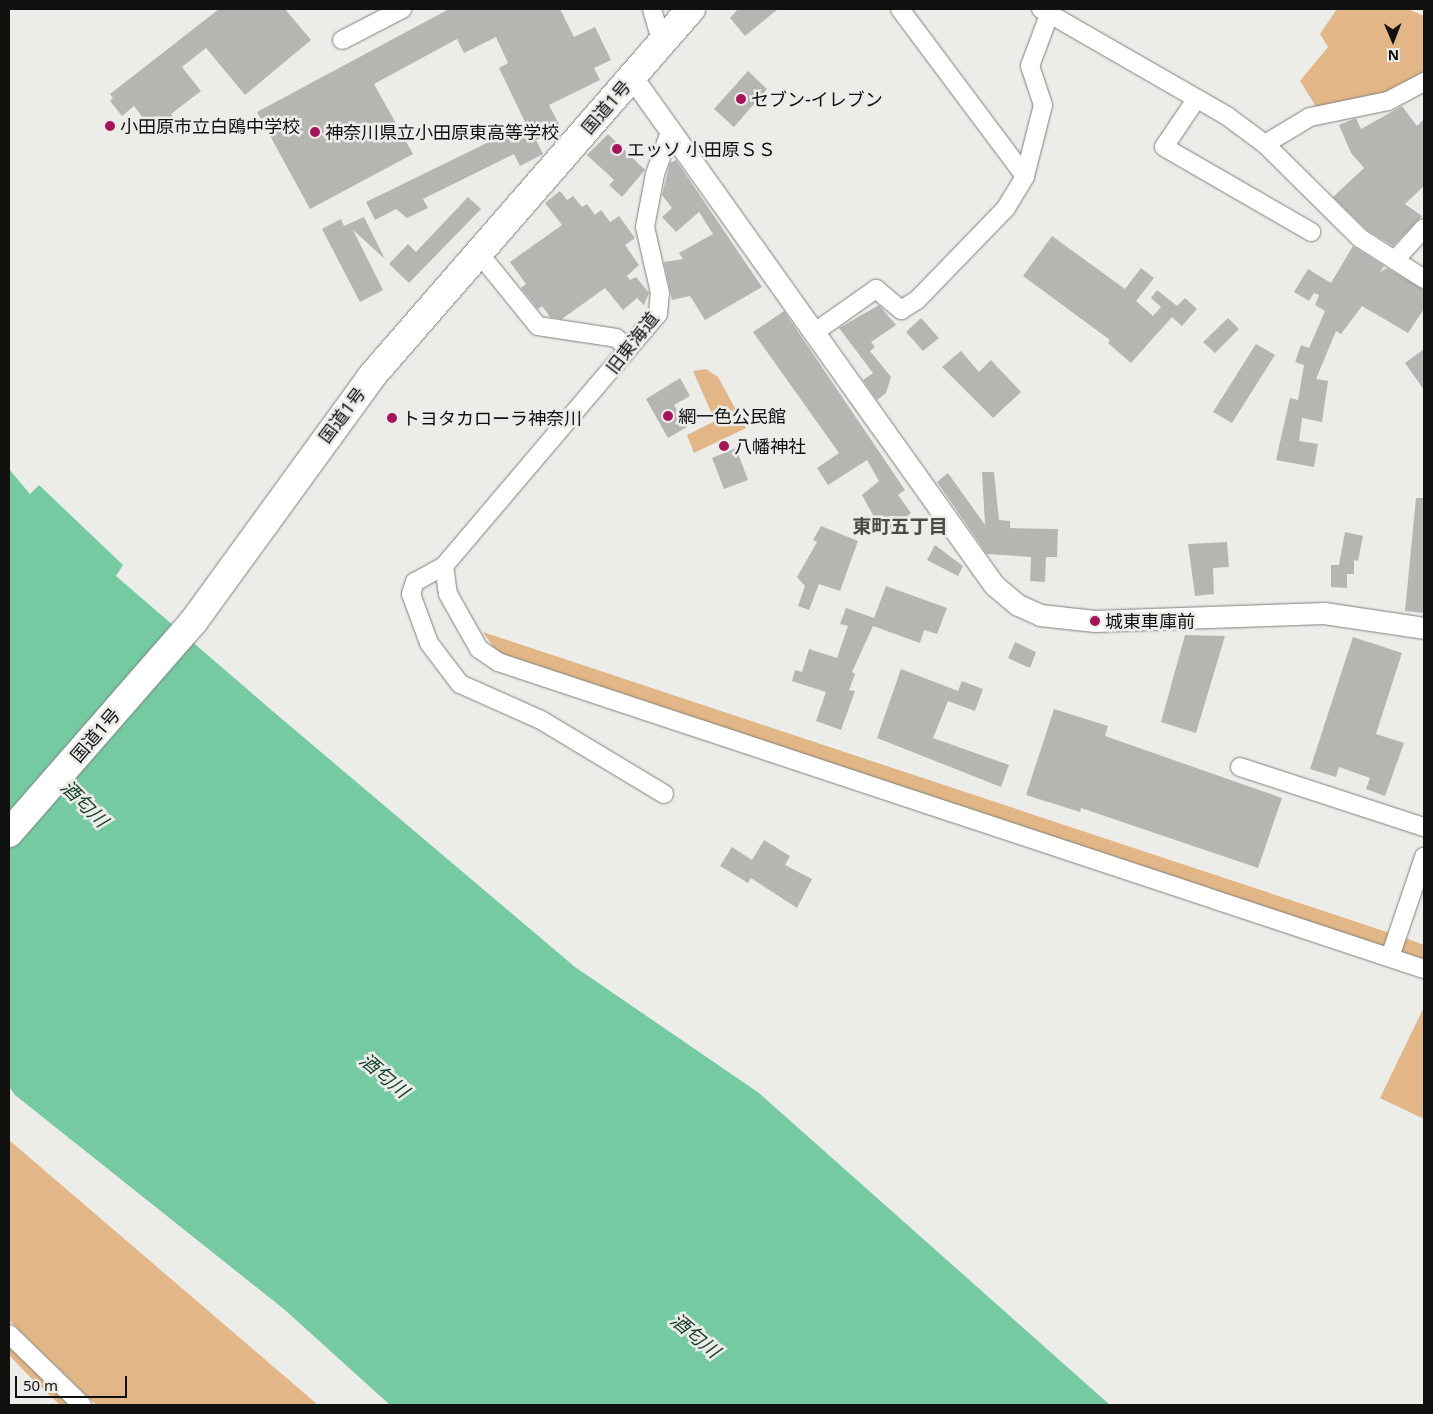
<!DOCTYPE html>
<html>
<head>
<meta charset="utf-8">
<style>
	body { margin:0 }
	#map { position:relative; width:1433px; height:1414px; overflow:hidden; background:#ecede9; font-family:"Noto Sans","Noto Sans JP",sans-serif }
	div>[style] { position:absolute }
	.green>* { inset:0; background:#e2b686 }
	.water>* { inset:0; background:#75caa1 }
	.building>* { inset:0; background:#b6b5b2 }
	.roads { filter:drop-shadow(0 0 1px #7f807d) drop-shadow(0 0 1px #7f807d) }
	.minor>* { height:18px; margin:-9px; padding:0 9px; transform-origin:9px; border-radius:9px; background:#fff }
	.tertiary>* { height:21px; margin:-10.5px; padding:0 10.5px; transform-origin:10.5px; border-radius:10.5px; background:#fff }
	.trunk>* { height:28px; margin:-14px; padding:0 14px; transform-origin:14px; border-radius:14px; background:#fff }
	.dots>* { width:14px; height:14px; translate:-50% -50%; box-sizing:border-box; border:2px solid #ecede9; border-radius:50% }
	span { translate:-50% -50%; white-space:nowrap; text-align:center; line-height:1.15; -webkit-text-stroke:5px #ecede9; paint-order:stroke }
	.poi-label { font-size:18px; color:#10100f }
	.left { translate:0 -50%; text-align:left }
	.street-label { font-size:18px; color:#10100f }
	.neighbourhood-label { font-size:19px; color:#494946; font-weight:700 }
	.water-label { font-size:19px; color:#153a2a; font-style:italic }
	.frame { position:absolute; inset:0; border:10px solid #10100f; pointer-events:none }
	.north { position:absolute; left:1368px; top:15px; width:50px; height:50px; -webkit-text-stroke:4px #ecede9; paint-order:stroke; rotate:179deg; font-size:14px; font-weight:700; line-height:20px; text-align:center; color:#10100f }
	.north::after { content:''; display:block; margin:auto; width:18px; height:22px; background:#10100f; clip-path:polygon(50% 0,100% 100%,50% 72%,0 100%) }
	.scale { position:absolute; left:15px; top:1376px; width:112px; height:22px; box-sizing:border-box; border:2px solid #10100f; border-top:0; padding-left:6px; font-size:15px; line-height:18px; white-space:nowrap; color:#10100f; -webkit-text-stroke:4px #ecede9; paint-order:stroke }
</style>
</head>
<body>
<div id="map">
	<div class="green">
		<i style="clip-path:polygon(1337px 9px,1408px 9px,1424px 16px,1424px 77px,1384px 98px,1318px 110px,1300px 81px,1328px 47px,1320px 34px)"></i>
		<i style="clip-path:polygon(706px 369px,718px 377px,746px 428px,694px 453px,687px 435px,715px 421px,693px 371px)"></i>
		<i style="clip-path:polygon(483px 632px,1405px 938px,1424px 945px,1424px 965px,499px 655px)"></i>
		<i style="clip-path:polygon(1423px 1009px,1424px 1010px,1424px 1119px,1380px 1098px)"></i>
		<i style="clip-path:polygon(9px 1140px,318px 1405px,96px 1405px,9px 1320px)"></i>
		<i style="clip-path:polygon(9px 1341px,76px 1405px,60px 1405px,31px 1378px,9px 1355px)"></i>
	</div>
	<div class="water">
		<i style="clip-path:polygon(9px 469px,30px 494px,39px 485px,123px 565px,116px 576px,269px 708px,575px 967px,759px 1093px,1110px 1405px,390px 1405px,285px 1310px,15px 1095px,9px 1087px)"></i>
	</div>
	<div class="building">
		<i style="clip-path:polygon(219px 9px,285px 9px,311px 40px,245px 95px,206px 48px,182px 67px,201px 91px,171px 114px,174px 118px,155px 133px,134px 106px,122px 116px,110px 101px,113px 98px,110px 94px)"></i>
		<i style="clip-path:polygon(449px 9px,560px 9px,574px 37px,595px 27px,611px 60px,594px 68px,600px 80px,549px 105px,561px 128px,536px 140px,543px 154px,520px 166px,514px 154px,423px 199px,428px 208px,407px 218px,396px 209px,375px 220px,366px 202px,526px 124px,499px 68px,508px 63px,496px 37px,464px 53px,457px 39px,374px 84px,413px 154px,310px 209px,257px 112px)"></i>
		<i style="clip-path:polygon(738px 9px,778px 9px,745px 36px,730px 18px)"></i>
		<i style="clip-path:polygon(748px 71px,767px 89px,734px 127px,714px 109px)"></i>
		<i style="clip-path:polygon(1402px 106px,1417px 126px,1424px 119px,1424px 186px,1405px 204px,1422px 216px,1393px 246px,1367px 230px,1333px 197px,1364px 168px,1351px 153px,1339px 125px,1356px 118px,1361px 129px)"></i>
		<i style="clip-path:polygon(608px 134px,645px 170px,622px 197px,609px 185px,614px 180px,587px 155px)"></i>
		<i style="clip-path:polygon(676px 160px,762px 287px,705px 320px,690px 296px,672px 300px,664px 262px,683px 259px,679px 253px,713px 234px,699px 212px,676px 232px,662px 217px,672px 208px,662px 195px,670px 163px)"></i>
		<i style="clip-path:polygon(560px 191px,567px 200px,573px 196px,582px 207px,587px 204px,595px 215px,601px 210px,610px 222px,619px 216px,635px 238px,625px 245px,639px 265px,627px 276px,630px 280px,636px 277px,649px 293px,644px 305px,637px 298px,623px 310px,605px 288px,562px 319px,550px 317px,542px 306px,538px 309px,521px 288px,526px 284px,510px 262px,562px 225px,545px 203px)"></i>
		<i style="clip-path:polygon(468px 197px,481px 209px,409px 283px,389px 264px,408px 244px,416px 252px)"></i>
		<i style="clip-path:polygon(364px 217px,385px 259px,353px 230px,383px 290px,360px 302px,322px 229px,341px 219px,344px 226px)"></i>
		<i style="clip-path:polygon(1052px 236px,1125px 289px,1141px 268px,1154px 278px,1136px 301px,1153px 316px,1161px 307px,1151px 298px,1157px 290px,1177px 306px,1185px 298px,1197px 309px,1182px 326px,1172px 317px,1131px 363px,1108px 343px,1110px 340px,1023px 276px)"></i>
		<i style="clip-path:polygon(1353px 246px,1384px 266px,1380px 272px,1387px 268px,1424px 290px,1424px 309px,1408px 333px,1362px 306px,1341px 334px,1336px 331px,1316px 379px,1328px 381px,1322px 422px,1302px 418px,1299px 441px,1318px 444px,1314px 467px,1276px 460px,1290px 398px,1298px 400px,1304px 365px,1295px 362px,1301px 345px,1309px 348px,1325px 311px,1315px 305px,1319px 295px,1314px 293px,1309px 301px,1294px 292px,1308px 269px,1331px 283px)"></i>
		<i style="clip-path:polygon(879px 305px,896px 325px,871px 342px,875px 347px,870px 351px,891px 377px,886px 393px,877px 400px,863px 380px,873px 373px,839px 328px)"></i>
		<i style="clip-path:polygon(784px 311px,905px 490px,898px 495px,911px 513px,884px 535px,862px 495px,879px 481px,867px 460px,828px 485px,817px 468px,839px 453px,753px 332px)"></i>
		<i style="clip-path:polygon(921px 318px,939px 338px,923px 351px,906px 332px)"></i>
		<i style="clip-path:polygon(1228px 318px,1239px 329px,1215px 353px,1203px 342px)"></i>
		<i style="clip-path:polygon(1256px 344px,1275px 355px,1232px 423px,1213px 412px)"></i>
		<i style="clip-path:polygon(1424px 349px,1424px 390px,1405px 363px)"></i>
		<i style="clip-path:polygon(961px 351px,979px 372px,991px 360px,1021px 392px,993px 418px,942px 367px)"></i>
		<i style="clip-path:polygon(680px 378px,690px 396px,674px 405px,687px 427px,668px 438px,646px 399px)"></i>
		<i style="clip-path:polygon(736px 448px,748px 480px,724px 489px,712px 458px)"></i>
		<i style="clip-path:polygon(982px 472px,994px 472px,999px 520px,1010px 521px,1010px 528px,1058px 529px,1057px 557px,1046px 557px,1045px 582px,1030px 581px,1031px 557px,987px 554px,937px 482px,948px 473px,985px 525px)"></i>
		<i style="clip-path:polygon(1416px 498px,1424px 498px,1424px 613px,1405px 611px)"></i>
		<i style="clip-path:polygon(821px 526px,858px 541px,840px 591px,819px 584px,809px 610px,798px 606px,805px 586px,797px 577px,817px 542px,813px 540px)"></i>
		<i style="clip-path:polygon(1345px 532px,1363px 536px,1358px 561px,1354px 560px,1354px 574px,1347px 574px,1347px 588px,1331px 587px,1331px 565px,1339px 565px)"></i>
		<i style="clip-path:polygon(1227px 542px,1229px 567px,1213px 568px,1214px 594px,1195px 596px,1188px 544px)"></i>
		<i style="clip-path:polygon(935px 545px,963px 566px,958px 576px,927px 560px)"></i>
		<i style="clip-path:polygon(886px 586px,947px 608px,937px 634px,924px 630px,920px 643px,873px 626px,852px 672px,855px 674px,849px 690px,855px 691px,841px 730px,816px 721px,826px 692px,792px 681px,795px 670px,802px 672px,809px 649px,837px 658px,848px 626px,840px 624px,846px 608px,874px 618px)"></i>
		<i style="clip-path:polygon(1185px 635px,1225px 636px,1196px 733px,1161px 722px)"></i>
		<i style="clip-path:polygon(1353px 637px,1402px 653px,1376px 734px,1404px 743px,1385px 796px,1366px 789px,1370px 778px,1339px 767px,1336px 777px,1310px 769px)"></i>
		<i style="clip-path:polygon(1015px 642px,1036px 652px,1030px 668px,1008px 658px)"></i>
		<i style="clip-path:polygon(901px 669px,958px 691px,962px 681px,983px 689px,975px 711px,948px 701px,933px 738px,1009px 765px,1001px 787px,877px 738px)"></i>
		<i style="clip-path:polygon(1054px 709px,1108px 726px,1105px 736px,1282px 798px,1258px 868px,1081px 808px,1080px 812px,1026px 795px)"></i>
		<i style="clip-path:polygon(764px 840px,790px 856px,785px 865px,812px 879px,797px 908px,751px 878px,748px 883px,720px 866px,732px 847px,752px 860px)"></i>
	</div>
	<div class="roads">
		<div class="minor">
			<i style="left:652px;top:9px;width:35px;rotate:74deg"></i>
			<i style="left:900px;top:9px;width:209px;rotate:53.2deg"></i>
			<i style="left:1041px;top:9px;width:215px;rotate:29.9deg"></i>
			<i style="left:1227px;top:116px;width:47px;rotate:36.4deg"></i>
			<i style="left:1265px;top:144px;width:134px;rotate:44.7deg"></i>
			<i style="left:1360px;top:238px;width:76px;rotate:32.6deg"></i>
			<i style="left:342px;top:40px;width:68px;rotate:-27.3deg"></i>
			<i style="left:1195px;top:101px;width:55px;rotate:124deg"></i>
			<i style="left:1164px;top:147px;width:170px;rotate:30deg"></i>
			<i style="left:1265px;top:144px;width:52px;rotate:-31deg"></i>
			<i style="left:1310px;top:117px;width:80px;rotate:-11.6deg"></i>
			<i style="left:1388px;top:101px;width:41px;rotate:-27.8deg"></i>
			<i style="left:478px;top:252px;width:95px;rotate:51deg"></i>
			<i style="left:538px;top:326px;width:79px;rotate:8.7deg"></i>
			<i style="left:616px;top:338px;width:16px;rotate:38deg"></i>
			<i style="left:1395px;top:260px;width:43px;rotate:-47.8deg"></i>
			<i style="left:815px;top:332px;width:75px;rotate:-35.2deg"></i>
			<i style="left:876px;top:289px;width:33px;rotate:40deg"></i>
			<i style="left:901px;top:310px;width:19px;rotate:-32deg"></i>
			<i style="left:917px;top:300px;width:128px;rotate:-45.9deg"></i>
			<i style="left:1006px;top:208px;width:37px;rotate:-59deg"></i>
			<i style="left:1025px;top:176px;width:73px;rotate:-75.8deg"></i>
			<i style="left:1043px;top:105px;width:41px;rotate:-108.4deg"></i>
			<i style="left:1030px;top:66px;width:54px;rotate:-69.6deg"></i>
			<i style="left:444px;top:566px;width:28px;rotate:82deg"></i>
			<i style="left:448px;top:594px;width:63px;rotate:60.6deg"></i>
			<i style="left:479px;top:649px;width:23px;rotate:34deg"></i>
			<i style="left:498px;top:662px;width:976px;rotate:18.34deg"></i>
			<i style="left:1240px;top:767px;width:194px;rotate:18.1deg"></i>
			<i style="left:664px;top:794px;width:144px;rotate:-149deg"></i>
			<i style="left:541px;top:720px;width:89px;rotate:-156deg"></i>
			<i style="left:460px;top:684px;width:51px;rotate:-127.1deg"></i>
			<i style="left:429px;top:643px;width:52px;rotate:-110.2deg"></i>
			<i style="left:411px;top:594px;width:13px;rotate:-72deg"></i>
			<i style="left:415px;top:582px;width:33px;rotate:-29deg"></i>
			<i style="left:444px;top:566px;width:331px;rotate:-49.7deg"></i>
			<i style="left:658px;top:314px;width:21px;rotate:-85deg"></i>
			<i style="left:660px;top:293px;width:68px;rotate:-102.8deg"></i>
			<i style="left:645px;top:227px;width:54px;rotate:-79.3deg"></i>
			<i style="left:655px;top:174px;width:45px;rotate:-70.3deg"></i>
			<i style="left:1390px;top:957px;width:106px;rotate:-71.2deg"></i>
			<i style="left:9px;top:1334px;width:102px;rotate:44.2deg"></i>
		</div>
		<div class="tertiary">
			<i style="left:632px;top:77px;width:624px;rotate:54.53deg"></i>
			<i style="left:994px;top:585px;width:31px;rotate:40deg"></i>
			<i style="left:1018px;top:605px;width:24px;rotate:24deg"></i>
			<i style="left:1040px;top:615px;width:55px;rotate:6.2deg"></i>
			<i style="left:1095px;top:621px;width:229px;rotate:-2deg"></i>
			<i style="left:1324px;top:613px;width:101px;rotate:8.5deg"></i>
		</div>
		<div class="trunk">
			<i style="left:9px;top:833px;width:281px;rotate:-48.9deg"></i>
			<i style="left:194px;top:621px;width:301px;rotate:-54deg"></i>
			<i style="left:371px;top:377px;width:488px;rotate:-49deg"></i>
		</div>
	</div>
	<div class="dots">
		<i style="left:741px;top:99px;background:#a41559"></i>
		<i style="left:110px;top:126px;background:#a41559"></i>
		<i style="left:315px;top:132px;background:#a41559"></i>
		<i style="left:617px;top:149px;background:#a41559"></i>
		<i style="left:668px;top:416px;background:#a41559"></i>
		<i style="left:392px;top:418px;background:#a41559"></i>
		<i style="left:724px;top:446px;background:#a41559"></i>
		<i style="left:1095px;top:621px;background:#a41559"></i>
	</div>
	<div class="poi-label">
		<span class="left" style="left:751px;top:99px">セブン-イレブン</span>
		<span class="left" style="left:120px;top:126px">小田原市立白鴎中学校</span>
		<span class="left" style="left:325px;top:132px">神奈川県立小田原東高等学校</span>
		<span class="left" style="left:627px;top:149px">エッソ 小田原ＳＳ</span>
		<span class="left" style="left:678px;top:416px">網一色公民館</span>
		<span class="left" style="left:402px;top:418px">トヨタカローラ神奈川</span>
		<span class="left" style="left:734px;top:446px">八幡神社</span>
		<span class="left" style="left:1105px;top:621px">城東車庫前</span>
	</div>
	<div class="street-label">
		<span style="left:606px;top:107px;rotate:-49deg">国道1号</span>
		<span style="left:632px;top:343px;rotate:-52deg">旧東海道</span>
		<span style="left:342px;top:415px;rotate:-53deg">国道1号</span>
		<span style="left:95px;top:735px;rotate:-49deg">国道1号</span>
	</div>
	<div class="neighbourhood-label">
		<span style="left:900px;top:527px">東町五丁目</span>
	</div>
	<div class="water-label">
		<span style="left:84px;top:804px;rotate:45deg">酒匂川</span>
		<span style="left:384px;top:1076px;rotate:40deg">酒匂川</span>
		<span style="left:695px;top:1336px;rotate:40deg">酒匂川</span>
	</div>
	<div class="frame"></div>
	<div class="north">N</div>
	<div class="scale">50 m</div>
</div>
</body>
</html>
